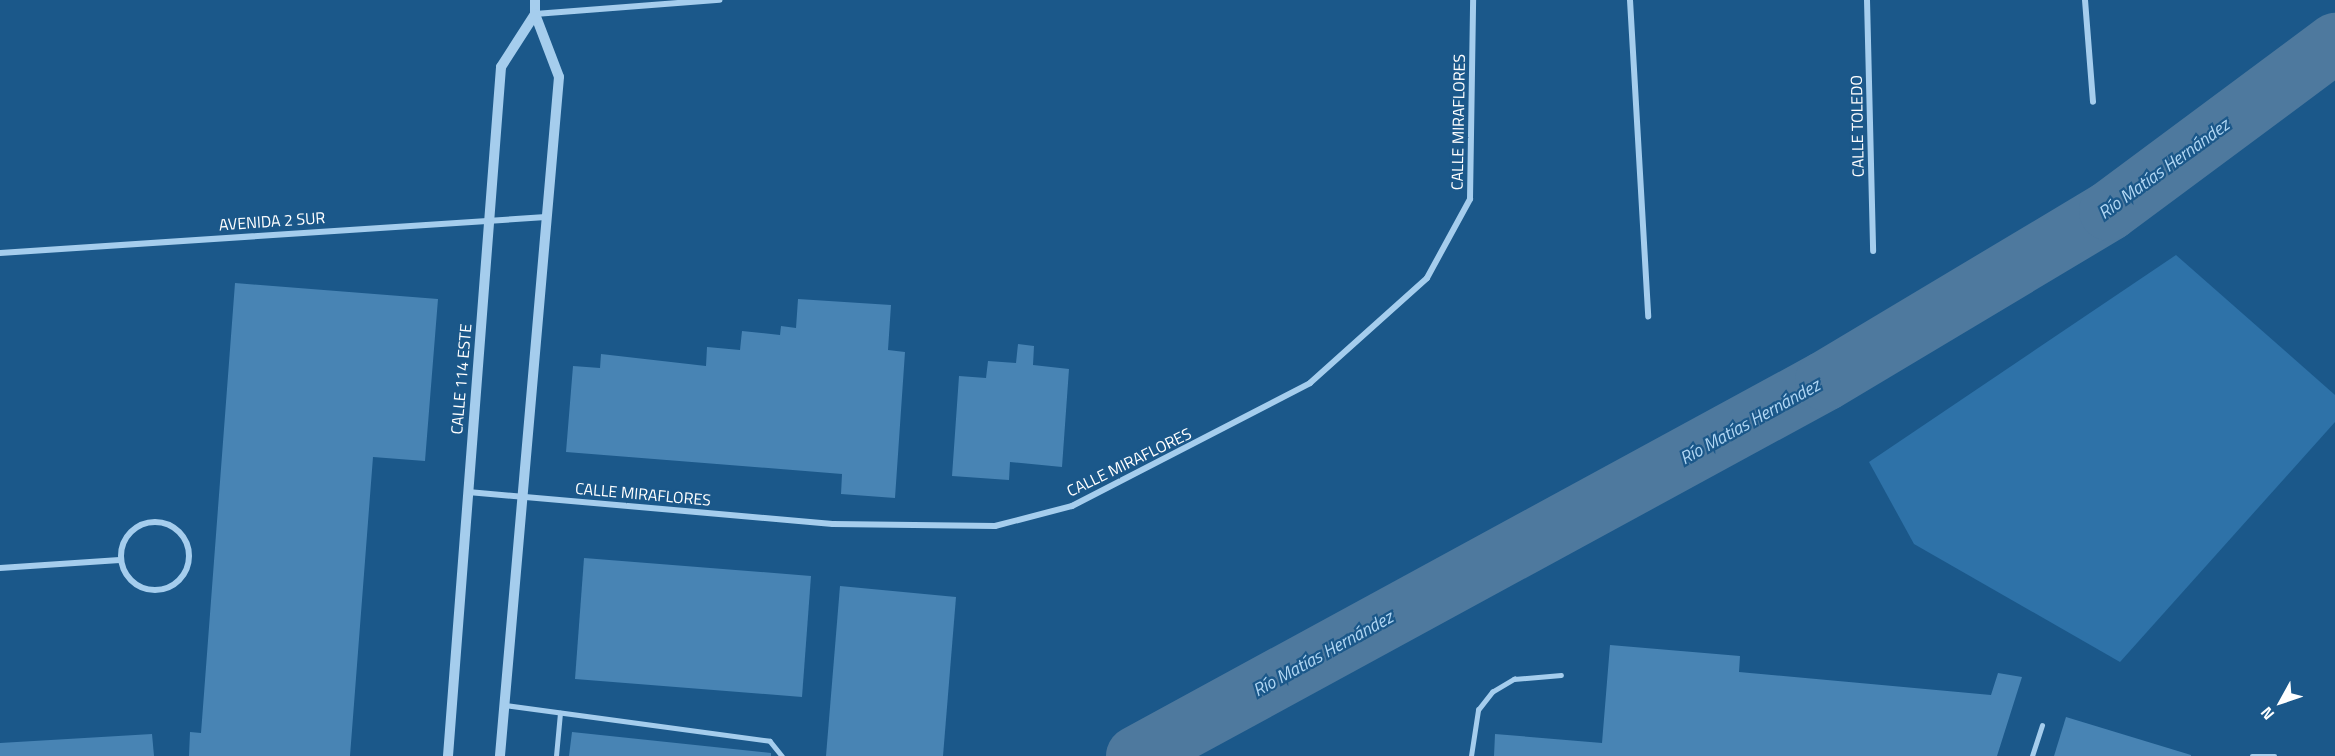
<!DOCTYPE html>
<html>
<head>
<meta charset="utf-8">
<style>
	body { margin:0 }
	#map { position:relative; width:2335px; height:756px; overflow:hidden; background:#1b588a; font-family:"Titillium Web",sans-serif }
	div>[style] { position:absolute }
	.green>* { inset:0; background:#2e72a8 }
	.river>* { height:60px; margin:-30px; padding:0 30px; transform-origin:30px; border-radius:30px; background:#4e799e }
	.building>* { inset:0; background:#4884b4 }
	.service>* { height:4.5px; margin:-2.25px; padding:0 2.25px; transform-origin:2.25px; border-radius:2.25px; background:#a5cded }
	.minor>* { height:6px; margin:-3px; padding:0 3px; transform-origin:3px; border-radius:3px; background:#a5cded }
	.minor>.ring { margin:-3px; padding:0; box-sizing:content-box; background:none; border:6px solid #a5cded; border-radius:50% }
	.tertiary>* { height:10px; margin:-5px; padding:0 5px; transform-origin:5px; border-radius:5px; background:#a5cded }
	span { translate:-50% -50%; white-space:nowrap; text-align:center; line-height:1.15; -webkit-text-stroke:4.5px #1b588a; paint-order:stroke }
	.street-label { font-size:16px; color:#fff }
	.water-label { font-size:18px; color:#b1d7f4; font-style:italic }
	.north { position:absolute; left:2251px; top:672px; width:60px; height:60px; -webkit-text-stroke:4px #1b588a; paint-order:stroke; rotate:230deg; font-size:16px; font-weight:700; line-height:24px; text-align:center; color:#fff }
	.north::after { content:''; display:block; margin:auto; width:21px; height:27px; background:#fff; clip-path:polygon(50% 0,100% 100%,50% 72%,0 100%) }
</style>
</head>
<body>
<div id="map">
	<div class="green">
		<i style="clip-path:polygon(2176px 255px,2335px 395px,2335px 422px,2120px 662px,1914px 544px,1869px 462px)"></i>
	</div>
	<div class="river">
		<i style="left:1136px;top:756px;width:784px;rotate:-28.56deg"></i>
		<i style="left:1825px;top:381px;width:331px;rotate:-30.9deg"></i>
		<i style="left:2109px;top:211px;width:282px;rotate:-36.6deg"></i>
	</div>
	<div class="building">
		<i style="clip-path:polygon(235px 283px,438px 299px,425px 461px,373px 457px,350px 756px,189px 756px,190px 732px,201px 733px)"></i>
		<i style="clip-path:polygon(798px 299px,891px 305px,888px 350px,905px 352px,895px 498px,841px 494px,842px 474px,566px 452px,573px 366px,600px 368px,601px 354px,706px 366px,707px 347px,740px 350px,742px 331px,780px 335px,781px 326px,796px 328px)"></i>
		<i style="clip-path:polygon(1018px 344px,1034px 346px,1033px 365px,1069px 369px,1062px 467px,1010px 462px,1009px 480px,952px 476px,959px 376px,986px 378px,988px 361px,1016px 363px)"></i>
		<i style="clip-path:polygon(584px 558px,811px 576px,802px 697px,575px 679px)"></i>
		<i style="clip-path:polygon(840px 586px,956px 597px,943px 756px,826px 756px)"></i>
		<i style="clip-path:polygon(1610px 645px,1740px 656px,1739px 672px,1991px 695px,1998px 673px,2022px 677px,1997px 756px,1494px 756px,1495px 734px,1602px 743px)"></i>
		<i style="clip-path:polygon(2066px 717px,2191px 755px,2191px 756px,2054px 756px)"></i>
		<i style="clip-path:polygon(572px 732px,771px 753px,771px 756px,569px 756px)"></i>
		<i style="clip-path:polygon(152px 734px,154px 756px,0 756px,0 743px)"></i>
	</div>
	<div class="service">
		<i style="left:505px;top:705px;width:267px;rotate:7.7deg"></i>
		<i style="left:770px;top:741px;width:19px;rotate:51deg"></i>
		<i style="left:556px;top:756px;width:43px;rotate:-84.7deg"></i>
		<i style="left:1471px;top:756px;width:47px;rotate:-81.3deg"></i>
		<i style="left:1478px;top:710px;width:23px;rotate:-52deg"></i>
		<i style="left:1492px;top:692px;width:26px;rotate:-31deg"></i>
		<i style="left:1514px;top:679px;width:47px;rotate:-4.9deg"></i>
		<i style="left:2032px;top:756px;width:32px;rotate:-72deg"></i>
		<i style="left:2252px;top:756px;width:23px"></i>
	</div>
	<div class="minor">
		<i style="left:1630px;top:0;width:317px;rotate:86.7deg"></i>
		<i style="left:1867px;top:0;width:251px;rotate:88.6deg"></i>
		<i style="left:2085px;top:0;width:102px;rotate:85.5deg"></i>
		<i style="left:535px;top:14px;width:185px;rotate:-4.4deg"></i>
		<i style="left:0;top:253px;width:547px;rotate:-3.77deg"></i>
		<i style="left:468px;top:492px;width:366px;rotate:5deg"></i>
		<i style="left:833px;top:524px;width:162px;rotate:0.7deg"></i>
		<i style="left:995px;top:526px;width:80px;rotate:-14.6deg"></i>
		<i style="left:1072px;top:506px;width:268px;rotate:-27.3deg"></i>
		<i style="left:1310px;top:383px;width:157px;rotate:-41.9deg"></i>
		<i style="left:1427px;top:278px;width:90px;rotate:-61.4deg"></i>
		<i style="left:1470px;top:199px;width:199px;rotate:-89.1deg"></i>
		<i class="ring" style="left:121px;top:522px;width:62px;height:62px"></i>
		<i style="left:0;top:568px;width:120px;rotate:-3.8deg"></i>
	</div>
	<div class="tertiary">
		<i style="left:535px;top:14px;width:14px;rotate:-90deg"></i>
		<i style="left:448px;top:756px;width:691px;rotate:-85.6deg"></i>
		<i style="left:501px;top:67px;width:63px;rotate:-57.3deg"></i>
		<i style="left:535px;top:14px;width:67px;rotate:69.1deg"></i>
		<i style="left:559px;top:77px;width:682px;rotate:94.97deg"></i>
	</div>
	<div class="street-label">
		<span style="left:1458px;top:122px;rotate:-89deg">CALLE MIRAFLORES</span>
		<span style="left:1857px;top:126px;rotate:-91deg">CALLE TOLEDO</span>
		<span style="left:272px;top:221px;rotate:-4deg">AVENIDA 2 SUR</span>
		<span style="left:461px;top:379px;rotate:-85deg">CALLE 114 ESTE</span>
		<span style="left:1129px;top:462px;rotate:-26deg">CALLE MIRAFLORES</span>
		<span style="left:643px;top:494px;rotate:5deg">CALLE MIRAFLORES</span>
	</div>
	<div class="water-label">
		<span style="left:2164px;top:169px;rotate:-36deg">Río Matías Hernández</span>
		<span style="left:1750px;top:422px;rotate:-29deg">Río Matías Hernández</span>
		<span style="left:1323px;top:654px;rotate:-29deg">Río Matías Hernández</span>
	</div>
	<div class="north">N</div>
</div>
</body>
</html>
